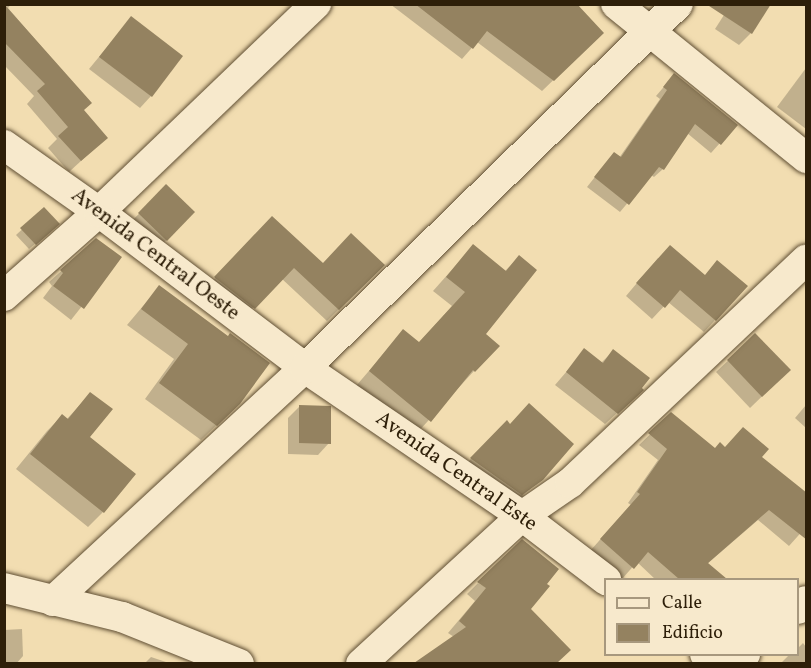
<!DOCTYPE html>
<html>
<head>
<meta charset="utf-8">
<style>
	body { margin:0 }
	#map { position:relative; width:811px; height:668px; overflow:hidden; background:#f2ddb1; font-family:Vollkorn,serif }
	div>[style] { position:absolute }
	.shadow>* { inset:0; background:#0003 }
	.building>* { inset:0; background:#948260 }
	.roads { filter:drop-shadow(0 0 2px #5f4e33) drop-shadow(0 0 2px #5f4e33) }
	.minor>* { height:30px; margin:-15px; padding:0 15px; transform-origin:15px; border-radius:15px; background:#f7e9cc }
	span { translate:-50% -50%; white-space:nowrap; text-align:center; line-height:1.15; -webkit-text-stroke:6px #f7e9cc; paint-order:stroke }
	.street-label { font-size:21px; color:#2e1f09 }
	.frame { position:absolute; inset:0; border:6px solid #2e1f09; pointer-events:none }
	.legend { position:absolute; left:604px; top:578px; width:195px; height:78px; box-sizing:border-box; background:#f7e9cc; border:2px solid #a7987e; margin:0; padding:8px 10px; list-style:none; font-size:18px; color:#2e1f09 }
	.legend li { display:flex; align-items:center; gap:12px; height:30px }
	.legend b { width:30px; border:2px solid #a7987e }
</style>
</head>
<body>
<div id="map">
	<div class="shadow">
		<i style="clip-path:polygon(4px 4px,11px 4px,8px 8px,90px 103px,82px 111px,94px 149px,69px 172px,48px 148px,57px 139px,27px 104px,34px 96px,4px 65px)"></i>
		<i style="clip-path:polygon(390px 4px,531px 4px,591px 44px,542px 91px,477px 42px,462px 59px)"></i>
		<i style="clip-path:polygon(731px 4px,751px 33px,739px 45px,715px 29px)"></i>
		<i style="clip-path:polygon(131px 18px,151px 96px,140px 108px,89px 69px)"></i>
		<i style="clip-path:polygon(806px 68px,806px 129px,777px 107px)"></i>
		<i style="clip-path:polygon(674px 75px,736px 125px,711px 153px,687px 133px,663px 169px,654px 177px,651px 175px,620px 212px,587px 187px,606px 163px,619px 158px,660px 99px,656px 96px)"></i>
		<i style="clip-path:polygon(166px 186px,193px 212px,155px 252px,127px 226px)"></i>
		<i style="clip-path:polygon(44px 209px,52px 229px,29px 249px,16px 235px)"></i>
		<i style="clip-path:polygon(261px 229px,323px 265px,383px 265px,327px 321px,281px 278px,242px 319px,204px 290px)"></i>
		<i style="clip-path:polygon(96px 240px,120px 258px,71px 320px,43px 298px,52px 286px,49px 282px)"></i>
		<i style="clip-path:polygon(473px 246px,505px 271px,519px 257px,484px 334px,474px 371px,416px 434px,356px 386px,403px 331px,418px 344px,452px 306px,433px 291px)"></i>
		<i style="clip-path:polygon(658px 258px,715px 320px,704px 332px,668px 302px,652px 319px,626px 296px)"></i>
		<i style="clip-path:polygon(159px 287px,228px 338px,223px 419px,201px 440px,145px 399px,174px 359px,127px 325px)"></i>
		<i style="clip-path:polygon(755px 335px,777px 382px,750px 408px,716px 372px)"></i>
		<i style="clip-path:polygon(585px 350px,601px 363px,613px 351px,642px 390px,605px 424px,555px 385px)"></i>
		<i style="clip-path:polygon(90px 394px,88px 437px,103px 512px,88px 527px,16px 469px,47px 431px,62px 416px,66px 420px)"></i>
		<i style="clip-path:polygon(806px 405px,806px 428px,795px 418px)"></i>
		<i style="clip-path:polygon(300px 406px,329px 443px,318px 455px,288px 454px,288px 418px)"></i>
		<i style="clip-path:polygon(671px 414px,715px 449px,725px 448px,760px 457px,806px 527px,789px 546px,758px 520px,707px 564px,716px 572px,709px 580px,656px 580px,637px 562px,622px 579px,590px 551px,631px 505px,628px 503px,658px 460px,639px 445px)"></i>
		<i style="clip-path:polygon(507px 422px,542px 479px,511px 505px,461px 469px)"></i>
		<i style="clip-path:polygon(478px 583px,529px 609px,569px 650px,555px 664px,420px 664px,454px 637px,448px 633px,475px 601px,467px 594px)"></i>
		<i style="clip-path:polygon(22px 629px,23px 656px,16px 664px,4px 664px,4px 630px)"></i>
		<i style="clip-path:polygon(803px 643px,806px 647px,806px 664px,780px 664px,790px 654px,798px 654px,798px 648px)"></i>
		<i style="clip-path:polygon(151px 657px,172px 664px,144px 664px)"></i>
	</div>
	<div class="building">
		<i style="clip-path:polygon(4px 4px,92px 103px,84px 110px,108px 138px,81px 161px,58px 136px,68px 127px,37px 91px,45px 84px,4px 42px)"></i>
		<i style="clip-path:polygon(415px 4px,577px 4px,604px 33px,554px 81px,487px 31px,473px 49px)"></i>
		<i style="clip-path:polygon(706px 4px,771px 4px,752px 34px)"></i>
		<i style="clip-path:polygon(131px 16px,183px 56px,152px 97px,99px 57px)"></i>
		<i style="clip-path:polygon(674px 73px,738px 125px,721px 145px,695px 124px,664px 170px,659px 167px,629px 205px,594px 177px,614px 152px,621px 157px,667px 90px,663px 87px)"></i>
		<i style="clip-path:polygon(166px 184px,195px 212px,167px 241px,138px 213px)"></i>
		<i style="clip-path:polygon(44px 207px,60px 224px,36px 245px,20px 228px)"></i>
		<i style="clip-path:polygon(272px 216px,323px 263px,351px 233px,385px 265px,339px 310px,294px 268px,255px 309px,214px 277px)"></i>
		<i style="clip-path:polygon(96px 238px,122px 257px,84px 309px,53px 286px,63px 273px,60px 270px)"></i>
		<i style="clip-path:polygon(473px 244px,506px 271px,519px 255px,537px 270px,486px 334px,500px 346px,475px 372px,473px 370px,431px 422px,369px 371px,403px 329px,419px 342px,465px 292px,446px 277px)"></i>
		<i style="clip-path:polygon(670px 245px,705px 275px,717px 260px,748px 286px,716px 321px,680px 290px,665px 308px,636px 283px)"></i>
		<i style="clip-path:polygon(159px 285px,228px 336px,230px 333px,270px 363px,240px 404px,217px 426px,159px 383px,188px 344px,141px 309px)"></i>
		<i style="clip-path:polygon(755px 333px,791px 370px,762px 397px,727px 360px)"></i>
		<i style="clip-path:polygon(584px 348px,603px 363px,613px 349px,650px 378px,642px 388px,644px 390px,618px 414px,566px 372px)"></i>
		<i style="clip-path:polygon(90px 392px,113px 409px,90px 437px,136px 474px,104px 513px,30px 454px,62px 414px,68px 419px)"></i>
		<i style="clip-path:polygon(529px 403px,574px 444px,543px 480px,522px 495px,470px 458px,507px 420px,510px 424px)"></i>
		<i style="clip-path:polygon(299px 405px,331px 406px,331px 444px,299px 443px)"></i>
		<i style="clip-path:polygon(671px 412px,715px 448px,720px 442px,725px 447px,743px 427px,769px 449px,762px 457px,807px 493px,807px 540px,769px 510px,708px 563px,727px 579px,679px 579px,648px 552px,634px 569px,600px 539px,640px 494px,637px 492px,667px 449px,648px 433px)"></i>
		<i style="clip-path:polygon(522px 539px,559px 569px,547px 584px,550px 586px,531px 609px,571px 650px,557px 663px,414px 663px,466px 627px,459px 621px,486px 588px,477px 582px)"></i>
	</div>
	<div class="roads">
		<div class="minor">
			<i style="left:616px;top:4px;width:245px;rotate:39deg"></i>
			<i style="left:4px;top:145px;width:116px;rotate:35.2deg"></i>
			<i style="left:99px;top:212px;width:258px;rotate:37.1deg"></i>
			<i style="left:305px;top:368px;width:263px;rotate:34.3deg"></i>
			<i style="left:522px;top:516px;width:106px;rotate:37.3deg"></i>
			<i style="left:4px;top:296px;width:127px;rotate:-41.5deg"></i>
			<i style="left:99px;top:212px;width:301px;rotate:-43.8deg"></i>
			<i style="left:4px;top:588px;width:122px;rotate:13.8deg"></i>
			<i style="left:122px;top:617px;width:126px;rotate:21.9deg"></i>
			<i style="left:53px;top:601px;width:343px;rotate:-42.8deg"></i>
			<i style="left:305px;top:368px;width:521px;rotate:-44.3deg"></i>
			<i style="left:798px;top:609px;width:11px;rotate:-45deg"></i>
			<i style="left:705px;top:654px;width:16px;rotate:40deg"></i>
			<i style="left:361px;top:664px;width:219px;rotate:-42.6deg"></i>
			<i style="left:522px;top:516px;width:58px;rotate:-34.5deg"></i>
			<i style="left:570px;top:483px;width:325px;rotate:-43.4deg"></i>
			<i style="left:734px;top:664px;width:15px;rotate:-42deg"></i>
		</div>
	</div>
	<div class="street-label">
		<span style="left:155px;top:255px;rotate:37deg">Avenida Central Oeste</span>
		<span style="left:456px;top:472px;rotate:35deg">Avenida Central Este</span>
	</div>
	<div class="frame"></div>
	<ul class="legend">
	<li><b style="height:8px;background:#f7e9cc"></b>Calle</li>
	<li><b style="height:16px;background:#948260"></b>Edificio</li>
	</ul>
</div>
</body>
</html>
